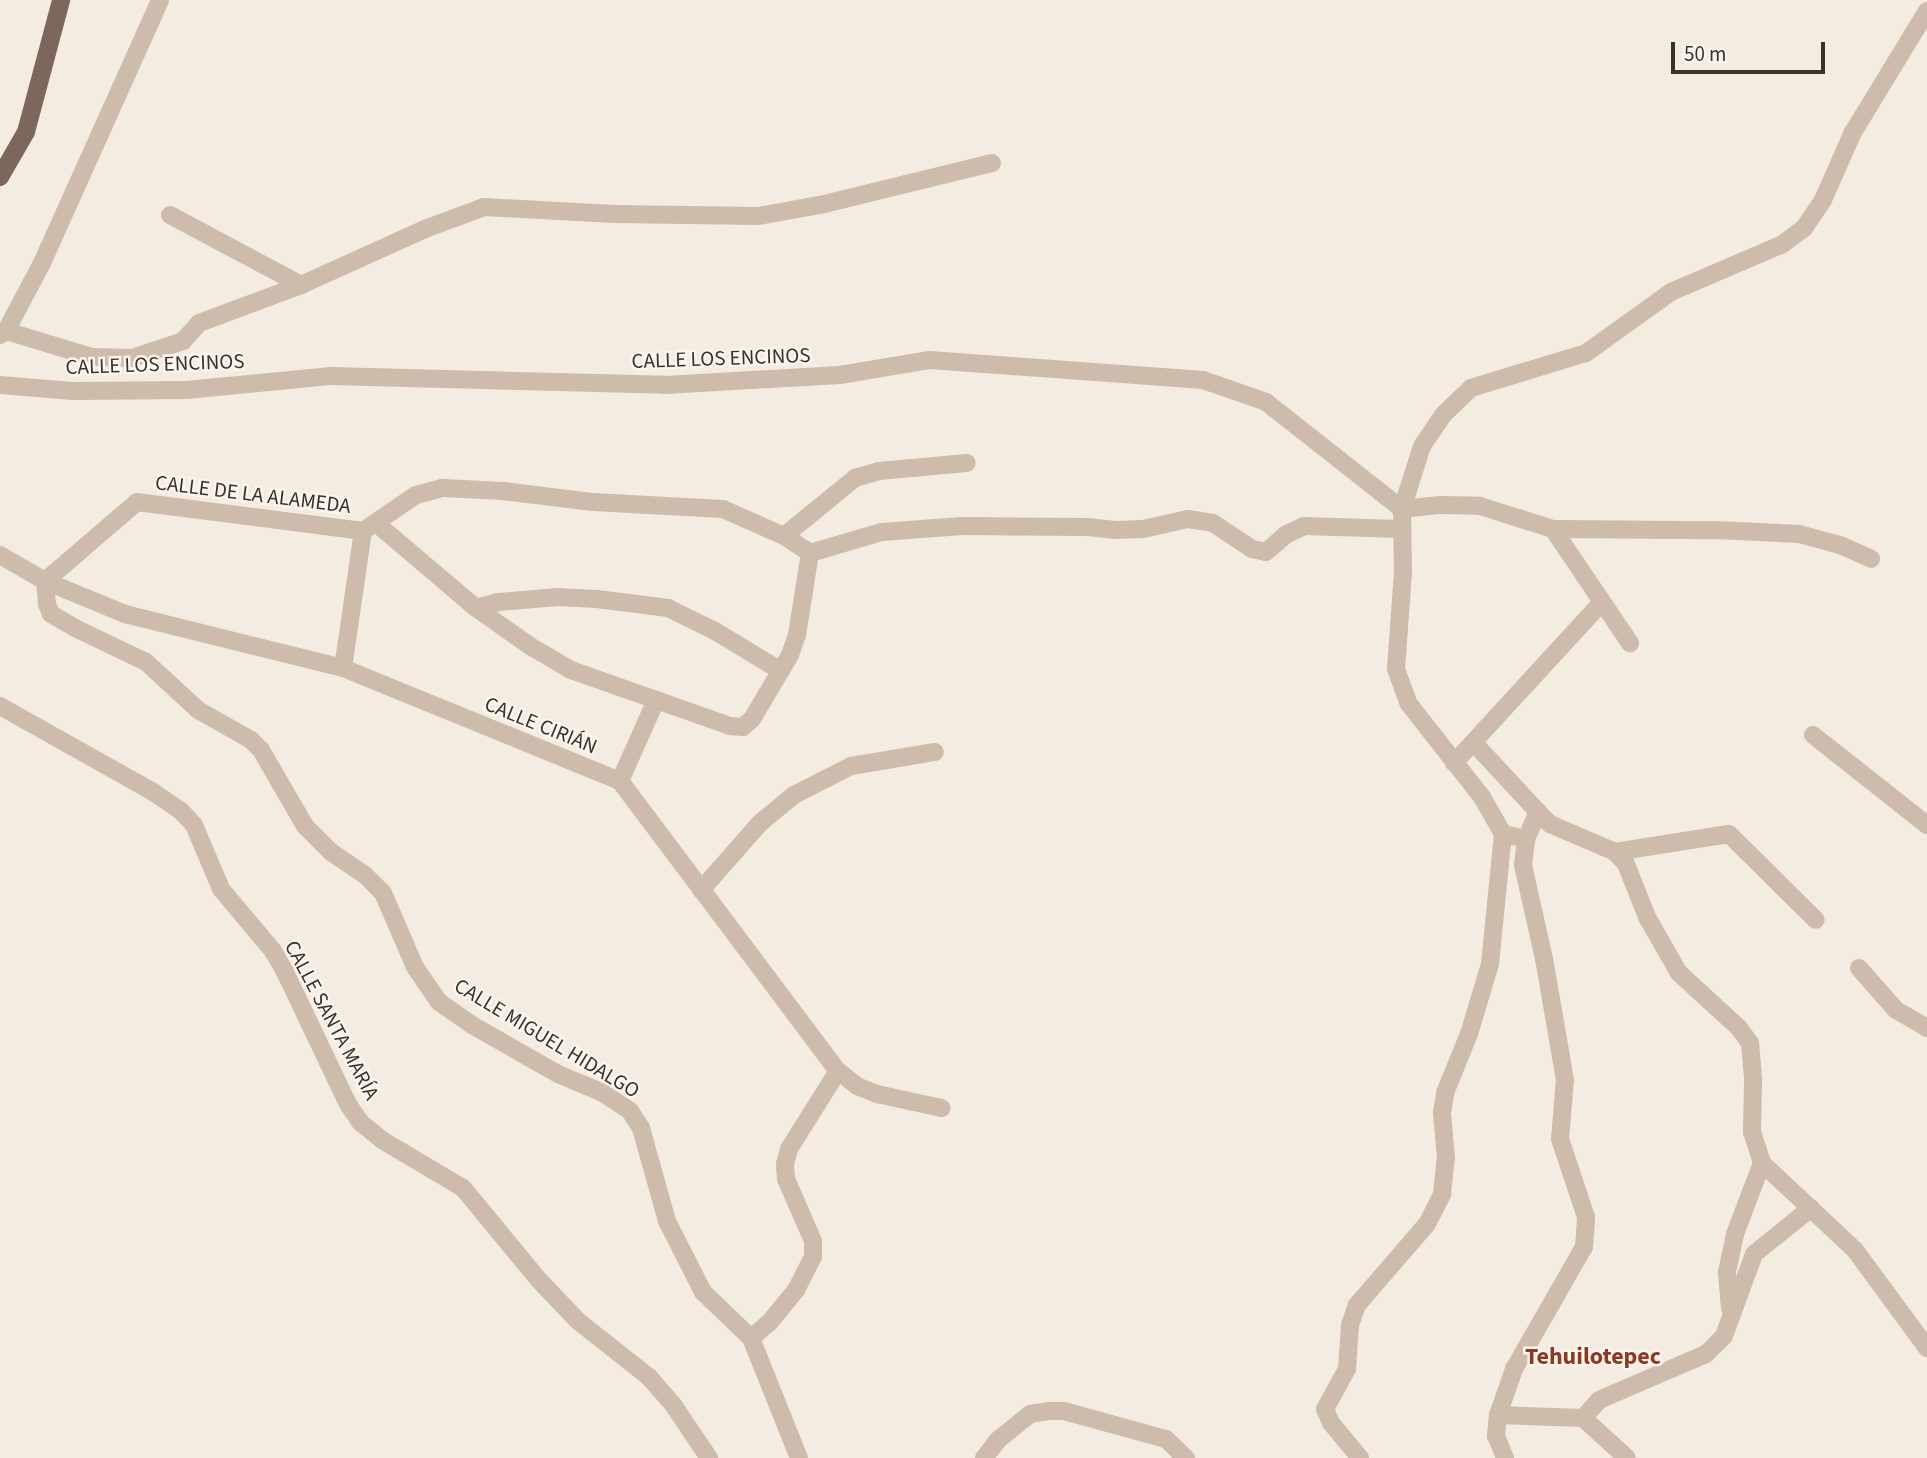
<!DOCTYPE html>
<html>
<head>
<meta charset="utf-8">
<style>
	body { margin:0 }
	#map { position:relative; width:1927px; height:1458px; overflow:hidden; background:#f4ebe1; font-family:"Source Sans 3",sans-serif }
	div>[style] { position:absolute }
	.minor>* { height:18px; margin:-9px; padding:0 9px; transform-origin:9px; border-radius:9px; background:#cdbbac }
	.major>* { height:18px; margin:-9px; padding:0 9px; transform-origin:9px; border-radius:9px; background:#7d675c }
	span { translate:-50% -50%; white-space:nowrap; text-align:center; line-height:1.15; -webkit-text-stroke:5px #fbf5ee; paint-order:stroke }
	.street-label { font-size:21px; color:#3b302b }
	.quarter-label { font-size:24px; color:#8c3b22; font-weight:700 }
	.scale { position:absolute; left:1671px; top:42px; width:154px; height:32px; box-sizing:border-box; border:4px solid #3b302b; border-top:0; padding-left:9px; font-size:21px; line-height:24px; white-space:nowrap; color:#3b302b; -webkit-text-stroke:5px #fbf5ee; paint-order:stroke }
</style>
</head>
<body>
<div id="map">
	<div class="minor">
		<i style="left:1927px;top:11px;width:142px;rotate:121.4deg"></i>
		<i style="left:1853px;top:132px;width:74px;rotate:113.8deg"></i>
		<i style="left:1823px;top:200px;width:34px;rotate:124deg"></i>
		<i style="left:1804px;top:228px;width:26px;rotate:143deg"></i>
		<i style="left:1783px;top:244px;width:122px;rotate:156.8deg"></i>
		<i style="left:1671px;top:292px;width:105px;rotate:144.3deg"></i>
		<i style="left:1586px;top:353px;width:120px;rotate:163.1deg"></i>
		<i style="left:1471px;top:388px;width:39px;rotate:136deg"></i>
		<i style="left:1443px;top:415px;width:37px;rotate:124deg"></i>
		<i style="left:1422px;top:446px;width:66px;rotate:107.6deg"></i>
		<i style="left:1402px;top:509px;width:63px;rotate:89.1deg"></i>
		<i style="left:1403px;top:572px;width:97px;rotate:94.1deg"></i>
		<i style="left:1396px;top:669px;width:37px;rotate:70deg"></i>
		<i style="left:1409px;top:704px;width:118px;rotate:51.9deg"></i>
		<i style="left:1482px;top:797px;width:43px;rotate:60.4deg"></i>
		<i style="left:1503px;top:834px;width:24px;rotate:12deg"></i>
		<i style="left:1526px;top:839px;width:30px;rotate:-66deg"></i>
		<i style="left:1538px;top:812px;width:17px;rotate:45deg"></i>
		<i style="left:1550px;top:824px;width:71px;rotate:23.3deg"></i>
		<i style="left:1615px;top:852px;width:16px;rotate:47deg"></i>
		<i style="left:1626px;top:864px;width:57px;rotate:68.4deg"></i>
		<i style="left:1647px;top:917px;width:64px;rotate:60.3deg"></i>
		<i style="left:1679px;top:973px;width:81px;rotate:42.5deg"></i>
		<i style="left:1739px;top:1028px;width:19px;rotate:54deg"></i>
		<i style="left:1750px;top:1043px;width:38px;rotate:85deg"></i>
		<i style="left:1753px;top:1081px;width:51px;rotate:91.1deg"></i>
		<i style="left:1752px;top:1132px;width:33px;rotate:72deg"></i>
		<i style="left:1762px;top:1163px;width:127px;rotate:43.1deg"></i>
		<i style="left:1855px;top:1250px;width:122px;rotate:53.7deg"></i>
		<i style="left:170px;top:215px;width:149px;rotate:28.1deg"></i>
		<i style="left:6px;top:331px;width:90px;rotate:16.8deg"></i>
		<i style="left:92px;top:357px;width:40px;rotate:1.4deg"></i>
		<i style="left:132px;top:358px;width:54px;rotate:-18.4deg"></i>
		<i style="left:183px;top:341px;width:24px;rotate:-48deg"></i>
		<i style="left:199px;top:323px;width:109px;rotate:-20.4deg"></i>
		<i style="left:301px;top:285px;width:136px;rotate:-24.3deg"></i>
		<i style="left:425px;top:229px;width:63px;rotate:-20.4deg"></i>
		<i style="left:484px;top:207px;width:130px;rotate:3.1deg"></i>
		<i style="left:614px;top:214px;width:144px;rotate:0.8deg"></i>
		<i style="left:758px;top:216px;width:63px;rotate:-10.1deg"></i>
		<i style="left:820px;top:205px;width:177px;rotate:-13.7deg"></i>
		<i style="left:0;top:335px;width:7px;rotate:-34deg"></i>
		<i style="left:6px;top:331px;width:77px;rotate:-62.1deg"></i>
		<i style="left:42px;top:263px;width:288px;rotate:-65.8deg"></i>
		<i style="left:0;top:385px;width:73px;rotate:4.7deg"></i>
		<i style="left:73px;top:391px;width:114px;rotate:-0.5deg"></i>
		<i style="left:187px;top:390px;width:145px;rotate:-5.6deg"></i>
		<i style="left:331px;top:376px;width:334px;rotate:1.5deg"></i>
		<i style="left:665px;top:385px;width:175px;rotate:-3.3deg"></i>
		<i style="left:840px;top:375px;width:91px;rotate:-9.5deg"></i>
		<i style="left:930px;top:360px;width:274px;rotate:4.2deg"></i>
		<i style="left:1203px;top:380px;width:67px;rotate:19.2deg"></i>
		<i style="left:1266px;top:402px;width:173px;rotate:38.2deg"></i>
		<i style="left:1402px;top:509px;width:39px;rotate:-6deg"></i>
		<i style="left:1441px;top:505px;width:39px;rotate:1deg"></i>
		<i style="left:1480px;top:506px;width:77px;rotate:17.5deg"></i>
		<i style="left:1553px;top:529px;width:162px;rotate:0.4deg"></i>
		<i style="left:1715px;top:530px;width:84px;rotate:2.7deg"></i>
		<i style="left:1799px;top:534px;width:42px;rotate:15deg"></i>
		<i style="left:1840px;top:545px;width:34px;rotate:24deg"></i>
		<i style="left:377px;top:524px;width:130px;rotate:40.3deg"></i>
		<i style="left:476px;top:608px;width:66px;rotate:35.1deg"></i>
		<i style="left:530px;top:646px;width:48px;rotate:30.3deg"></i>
		<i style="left:571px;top:670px;width:169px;rotate:19.4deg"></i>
		<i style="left:730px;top:726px;width:13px;rotate:4deg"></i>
		<i style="left:743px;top:727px;width:12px;rotate:-42deg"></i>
		<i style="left:752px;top:719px;width:74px;rotate:-59.3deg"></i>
		<i style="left:790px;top:655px;width:21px;rotate:-71deg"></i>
		<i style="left:797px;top:635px;width:83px;rotate:-81deg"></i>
		<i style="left:1553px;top:529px;width:138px;rotate:56deg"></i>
		<i style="left:363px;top:531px;width:228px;rotate:-172.7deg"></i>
		<i style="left:137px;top:502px;width:121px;rotate:139.3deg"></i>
		<i style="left:45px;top:581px;width:23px;rotate:85deg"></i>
		<i style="left:47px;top:604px;width:11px;rotate:68deg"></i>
		<i style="left:51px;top:614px;width:28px;rotate:30deg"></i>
		<i style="left:75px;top:628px;width:79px;rotate:25.6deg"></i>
		<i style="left:146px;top:662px;width:71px;rotate:42.7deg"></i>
		<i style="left:198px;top:710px;width:61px;rotate:29.5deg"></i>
		<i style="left:251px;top:740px;width:14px;rotate:45deg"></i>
		<i style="left:261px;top:750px;width:88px;rotate:59.9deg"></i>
		<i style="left:305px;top:826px;width:37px;rotate:45deg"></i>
		<i style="left:331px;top:852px;width:41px;rotate:34.1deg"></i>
		<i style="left:365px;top:875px;width:25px;rotate:45deg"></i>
		<i style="left:383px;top:893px;width:81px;rotate:66.6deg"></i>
		<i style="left:415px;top:967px;width:42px;rotate:55.6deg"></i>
		<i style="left:439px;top:1002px;width:40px;rotate:34.9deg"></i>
		<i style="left:472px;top:1025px;width:99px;rotate:29.7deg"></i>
		<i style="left:558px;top:1074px;width:47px;rotate:22.7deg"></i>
		<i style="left:601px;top:1092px;width:35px;rotate:33deg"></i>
		<i style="left:630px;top:1111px;width:20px;rotate:57deg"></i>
		<i style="left:641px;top:1128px;width:97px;rotate:74.4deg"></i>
		<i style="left:667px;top:1221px;width:80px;rotate:63.1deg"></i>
		<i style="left:703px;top:1292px;width:66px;rotate:43.8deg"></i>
		<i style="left:751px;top:1338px;width:129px;rotate:68.2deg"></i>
		<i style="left:784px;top:536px;width:92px;rotate:-39.2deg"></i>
		<i style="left:855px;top:478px;width:25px;rotate:-16deg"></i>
		<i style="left:879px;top:471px;width:88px;rotate:-5.2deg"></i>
		<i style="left:0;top:555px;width:52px;rotate:30deg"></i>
		<i style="left:45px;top:581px;width:87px;rotate:22.4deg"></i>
		<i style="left:125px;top:614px;width:225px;rotate:13.9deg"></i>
		<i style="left:343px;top:668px;width:299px;rotate:22.2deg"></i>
		<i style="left:620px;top:781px;width:363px;rotate:53.1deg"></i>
		<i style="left:838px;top:1071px;width:24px;rotate:38deg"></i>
		<i style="left:857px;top:1086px;width:22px;rotate:22deg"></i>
		<i style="left:877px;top:1094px;width:66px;rotate:12.3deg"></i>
		<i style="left:476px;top:608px;width:23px;rotate:-15deg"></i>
		<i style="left:498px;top:602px;width:60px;rotate:-4.8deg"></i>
		<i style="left:558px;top:597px;width:39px;rotate:3deg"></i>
		<i style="left:597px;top:599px;width:72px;rotate:7.2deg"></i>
		<i style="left:668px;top:608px;width:52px;rotate:26.1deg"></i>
		<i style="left:715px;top:631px;width:77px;rotate:31.2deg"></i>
		<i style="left:343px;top:668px;width:138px;rotate:-81.7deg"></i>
		<i style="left:363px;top:531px;width:64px;rotate:-34.2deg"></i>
		<i style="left:416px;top:495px;width:28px;rotate:-15deg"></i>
		<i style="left:443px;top:488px;width:60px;rotate:2.9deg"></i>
		<i style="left:503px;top:491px;width:91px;rotate:7deg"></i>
		<i style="left:593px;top:502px;width:130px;rotate:3.1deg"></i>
		<i style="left:723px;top:509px;width:67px;rotate:23.9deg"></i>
		<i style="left:784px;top:536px;width:31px;rotate:33deg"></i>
		<i style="left:810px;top:553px;width:75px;rotate:-16.3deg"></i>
		<i style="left:882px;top:532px;width:80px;rotate:-4.3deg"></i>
		<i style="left:962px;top:526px;width:125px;rotate:0.5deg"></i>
		<i style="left:1087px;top:527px;width:29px;rotate:6deg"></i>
		<i style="left:1116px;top:530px;width:27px;rotate:-2deg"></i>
		<i style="left:1143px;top:529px;width:46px;rotate:-12.5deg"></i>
		<i style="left:1188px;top:519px;width:25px;rotate:9deg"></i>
		<i style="left:1213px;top:523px;width:47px;rotate:33.7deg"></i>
		<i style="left:1252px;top:549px;width:14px;rotate:12deg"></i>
		<i style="left:1266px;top:552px;width:28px;rotate:-41deg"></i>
		<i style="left:1287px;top:534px;width:19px;rotate:-25deg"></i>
		<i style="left:1304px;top:526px;width:96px;rotate:1.8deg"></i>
		<i style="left:0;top:706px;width:176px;rotate:29.3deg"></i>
		<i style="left:153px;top:792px;width:34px;rotate:34deg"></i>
		<i style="left:181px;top:811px;width:19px;rotate:47deg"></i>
		<i style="left:194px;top:825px;width:69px;rotate:67.1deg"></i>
		<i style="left:221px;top:889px;width:81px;rotate:50deg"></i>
		<i style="left:273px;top:951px;width:24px;rotate:60deg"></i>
		<i style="left:285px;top:972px;width:146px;rotate:64.5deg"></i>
		<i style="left:348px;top:1104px;width:22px;rotate:56deg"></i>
		<i style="left:360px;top:1122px;width:28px;rotate:39deg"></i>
		<i style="left:382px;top:1140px;width:94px;rotate:30.7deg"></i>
		<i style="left:463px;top:1188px;width:118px;rotate:50.5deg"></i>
		<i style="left:538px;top:1279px;width:58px;rotate:46.4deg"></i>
		<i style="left:578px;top:1321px;width:90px;rotate:38.3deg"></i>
		<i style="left:649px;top:1377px;width:38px;rotate:49deg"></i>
		<i style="left:674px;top:1406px;width:63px;rotate:56.1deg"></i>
		<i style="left:1813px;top:735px;width:145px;rotate:38.3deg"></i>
		<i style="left:1475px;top:744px;width:93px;rotate:47.2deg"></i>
		<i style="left:1454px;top:763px;width:219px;rotate:-47.4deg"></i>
		<i style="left:620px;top:781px;width:89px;rotate:-66deg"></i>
		<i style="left:1615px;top:852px;width:115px;rotate:-9deg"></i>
		<i style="left:1729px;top:834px;width:122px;rotate:44.7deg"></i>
		<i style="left:701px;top:890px;width:89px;rotate:-48.6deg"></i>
		<i style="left:760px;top:823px;width:44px;rotate:-39.5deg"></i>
		<i style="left:794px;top:795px;width:64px;rotate:-27deg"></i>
		<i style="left:851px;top:766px;width:85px;rotate:-9.5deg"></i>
		<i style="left:1859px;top:968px;width:56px;rotate:48.6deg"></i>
		<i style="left:1896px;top:1010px;width:36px;rotate:30deg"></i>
		<i style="left:1730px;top:1308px;width:36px;rotate:-95deg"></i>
		<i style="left:1727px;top:1272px;width:39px;rotate:-78deg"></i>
		<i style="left:1735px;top:1234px;width:76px;rotate:-69.2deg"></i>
		<i style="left:751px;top:1338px;width:23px;rotate:-40deg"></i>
		<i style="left:769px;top:1323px;width:43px;rotate:-50.7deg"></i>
		<i style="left:796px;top:1290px;width:37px;rotate:-63deg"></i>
		<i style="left:813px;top:1257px;width:16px;rotate:-90deg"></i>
		<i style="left:813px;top:1241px;width:68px;rotate:-113.5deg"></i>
		<i style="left:786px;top:1179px;width:15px;rotate:-94deg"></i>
		<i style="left:785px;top:1164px;width:16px;rotate:-75deg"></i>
		<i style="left:789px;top:1149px;width:92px;rotate:-57.9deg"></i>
		<i style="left:1498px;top:1415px;width:85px;rotate:2deg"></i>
		<i style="left:1583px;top:1418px;width:24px;rotate:-48deg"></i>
		<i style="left:1599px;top:1400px;width:116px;rotate:-23.3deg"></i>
		<i style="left:1706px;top:1354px;width:25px;rotate:-45deg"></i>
		<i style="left:1724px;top:1336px;width:87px;rotate:-69.9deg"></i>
		<i style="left:1754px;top:1254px;width:73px;rotate:-38.9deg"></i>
		<i style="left:1583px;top:1418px;width:59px;rotate:42.3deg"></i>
		<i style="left:984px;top:1458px;width:23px;rotate:-52deg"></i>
		<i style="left:998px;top:1440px;width:41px;rotate:-39.1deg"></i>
		<i style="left:1030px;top:1414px;width:18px;rotate:-9deg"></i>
		<i style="left:1048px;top:1411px;width:16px"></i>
		<i style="left:1064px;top:1411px;width:106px;rotate:15.4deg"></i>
		<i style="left:1166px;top:1439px;width:28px;rotate:44deg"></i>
		<i style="left:1360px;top:1458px;width:45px;rotate:-129.6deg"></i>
		<i style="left:1331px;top:1423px;width:15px;rotate:-113deg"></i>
		<i style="left:1325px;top:1409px;width:46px;rotate:-61.2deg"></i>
		<i style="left:1347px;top:1369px;width:44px;rotate:-86.1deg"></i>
		<i style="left:1350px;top:1325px;width:21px;rotate:-71deg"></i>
		<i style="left:1357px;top:1305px;width:107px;rotate:-49.2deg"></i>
		<i style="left:1427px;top:1224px;width:34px;rotate:-63deg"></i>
		<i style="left:1442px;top:1194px;width:36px;rotate:-84deg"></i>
		<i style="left:1446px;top:1158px;width:45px;rotate:-95.1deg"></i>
		<i style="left:1442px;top:1113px;width:20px;rotate:-81deg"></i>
		<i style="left:1445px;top:1093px;width:64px;rotate:-67.9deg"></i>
		<i style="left:1469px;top:1034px;width:73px;rotate:-73.3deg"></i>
		<i style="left:1490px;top:964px;width:131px;rotate:-84.3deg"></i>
		<i style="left:1505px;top:1458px;width:24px;rotate:-112deg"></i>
		<i style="left:1496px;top:1436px;width:21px;rotate:-85deg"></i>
		<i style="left:1498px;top:1415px;width:49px;rotate:-70.8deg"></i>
		<i style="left:1514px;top:1369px;width:141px;rotate:-60.2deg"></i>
		<i style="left:1584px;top:1247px;width:30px;rotate:-86deg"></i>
		<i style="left:1586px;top:1217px;width:82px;rotate:-108.4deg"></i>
		<i style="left:1560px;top:1139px;width:59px;rotate:-85.2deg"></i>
		<i style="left:1565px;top:1080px;width:123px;rotate:-99.8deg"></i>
		<i style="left:1544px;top:959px;width:96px;rotate:-102.6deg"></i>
		<i style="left:1523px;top:865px;width:26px;rotate:-83deg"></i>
	</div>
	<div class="major">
		<i style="left:0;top:177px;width:52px;rotate:-60deg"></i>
		<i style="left:26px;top:132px;width:137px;rotate:-75.1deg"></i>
	</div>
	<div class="street-label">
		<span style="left:721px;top:358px;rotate:-2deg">CALLE LOS ENCINOS</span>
		<span style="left:155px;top:364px;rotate:-2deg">CALLE LOS ENCINOS</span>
		<span style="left:253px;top:494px;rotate:7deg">CALLE DE LA ALAMEDA</span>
		<span style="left:541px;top:725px;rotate:22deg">CALLE CIRIÁN</span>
		<span style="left:332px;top:1020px;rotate:62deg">CALLE SANTA MARÍA</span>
		<span style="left:547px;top:1038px;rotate:31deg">CALLE MIGUEL HIDALGO</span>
	</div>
	<div class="quarter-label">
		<span style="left:1593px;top:1357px">Tehuilotepec</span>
	</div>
	<div class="scale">50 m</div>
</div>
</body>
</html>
